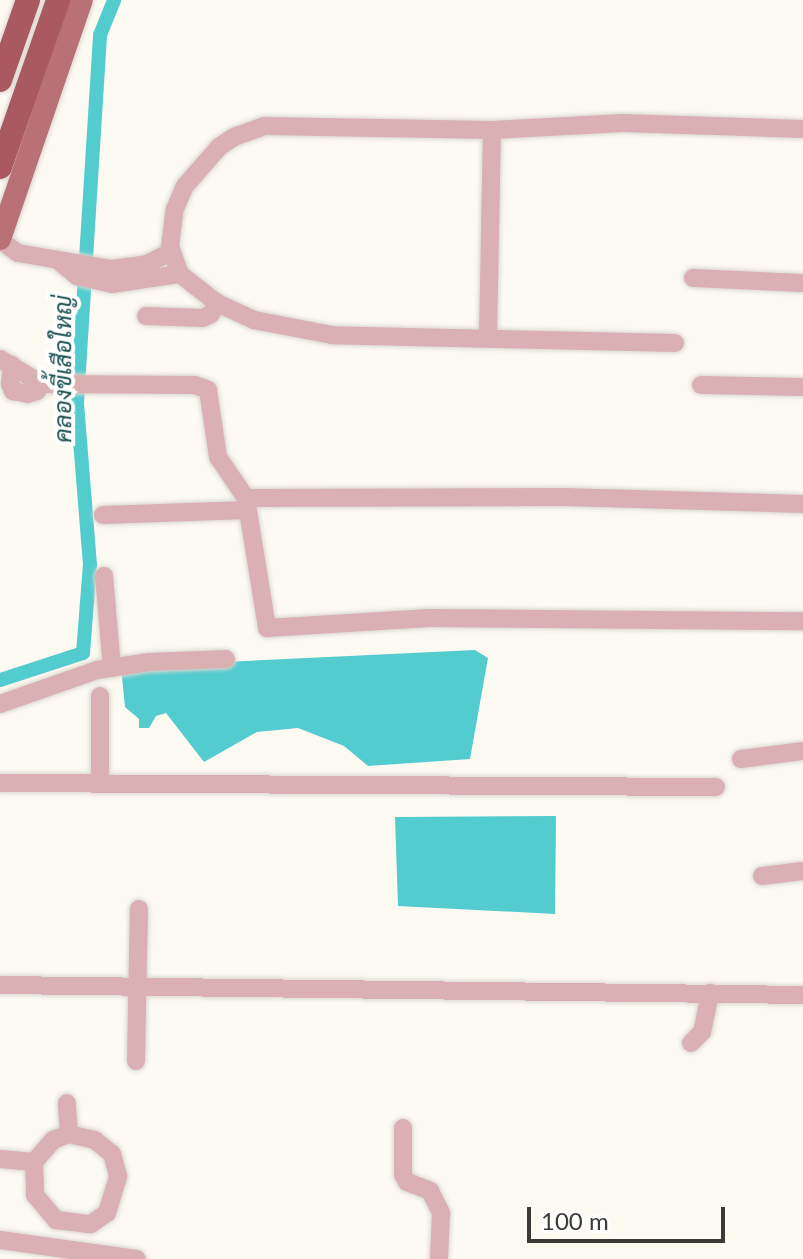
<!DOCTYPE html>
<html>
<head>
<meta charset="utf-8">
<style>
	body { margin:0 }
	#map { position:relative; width:803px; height:1259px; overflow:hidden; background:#fdfaf2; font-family:Lato,Sarabun,sans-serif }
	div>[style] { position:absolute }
	.water>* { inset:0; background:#52cccf }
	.canal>* { height:14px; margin:-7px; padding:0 7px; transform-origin:7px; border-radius:7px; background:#52cccf }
	.roads { filter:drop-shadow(0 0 2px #dad7d0) drop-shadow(0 0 2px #dad7d0) }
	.minor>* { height:18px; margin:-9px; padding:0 9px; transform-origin:9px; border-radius:9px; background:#dab0b2 }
	.major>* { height:22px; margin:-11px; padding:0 11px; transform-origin:11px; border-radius:11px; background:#b97176 }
	.highway>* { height:24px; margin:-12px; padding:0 12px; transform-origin:12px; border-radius:12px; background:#ab5960 }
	span { translate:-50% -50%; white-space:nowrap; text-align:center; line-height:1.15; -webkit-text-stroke:8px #fff; paint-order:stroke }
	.water-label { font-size:24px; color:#1b4f51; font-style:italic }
	.scale { position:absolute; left:527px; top:1207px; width:198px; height:36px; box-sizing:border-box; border:4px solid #3b3a37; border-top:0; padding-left:10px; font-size:24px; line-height:28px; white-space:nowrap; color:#3b3a37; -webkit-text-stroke:6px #fff; paint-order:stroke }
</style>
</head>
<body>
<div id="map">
	<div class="water">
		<i style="clip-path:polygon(475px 650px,488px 658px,470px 759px,368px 766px,344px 746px,298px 728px,257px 732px,204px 762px,166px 713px,156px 716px,149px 728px,139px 728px,139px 719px,125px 707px,121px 667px)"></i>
		<i style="clip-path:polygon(556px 816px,555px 914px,398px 906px,395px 817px)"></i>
	</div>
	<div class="canal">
		<i style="left:0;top:680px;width:87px;rotate:-18deg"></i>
		<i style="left:83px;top:653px;width:88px;rotate:-85.5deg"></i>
		<i style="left:90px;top:565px;width:163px;rotate:-94.6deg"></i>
		<i style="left:77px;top:403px;width:33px;rotate:-87deg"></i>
		<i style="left:79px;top:370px;width:336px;rotate:-86.4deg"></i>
		<i style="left:100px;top:35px;width:38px;rotate:-68deg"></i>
	</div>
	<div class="roads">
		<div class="minor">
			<i style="left:0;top:240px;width:22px;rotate:36deg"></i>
			<i style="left:18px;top:253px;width:95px;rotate:9.7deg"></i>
			<i style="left:112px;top:269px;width:35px;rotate:-8deg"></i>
			<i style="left:147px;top:264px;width:27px;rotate:-27deg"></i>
			<i style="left:61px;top:263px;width:21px;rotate:39deg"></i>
			<i style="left:77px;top:276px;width:36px;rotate:13deg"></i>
			<i style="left:112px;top:284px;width:69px;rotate:-8.4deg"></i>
			<i style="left:693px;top:278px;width:110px;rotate:2.6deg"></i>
			<i style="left:146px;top:316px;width:57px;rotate:2deg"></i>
			<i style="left:203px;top:318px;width:9px;rotate:-27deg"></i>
			<i style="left:211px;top:314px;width:13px;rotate:-61deg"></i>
			<i style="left:488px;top:337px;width:207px;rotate:-88.9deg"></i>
			<i style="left:675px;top:343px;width:343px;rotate:-178.7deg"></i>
			<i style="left:332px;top:335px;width:79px;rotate:-169.1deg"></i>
			<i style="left:254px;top:320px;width:41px;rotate:-155.3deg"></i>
			<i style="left:217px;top:303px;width:47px;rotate:-141.9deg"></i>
			<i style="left:180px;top:274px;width:29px;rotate:-110deg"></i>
			<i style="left:170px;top:247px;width:38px;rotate:-83deg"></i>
			<i style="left:175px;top:209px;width:25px;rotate:-67deg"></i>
			<i style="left:185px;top:186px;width:52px;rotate:-48.9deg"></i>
			<i style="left:219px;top:147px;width:18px;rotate:-34deg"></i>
			<i style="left:234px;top:137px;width:33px;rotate:-20deg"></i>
			<i style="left:265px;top:126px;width:227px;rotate:1deg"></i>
			<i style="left:492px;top:130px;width:131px;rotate:-3.1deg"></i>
			<i style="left:623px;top:123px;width:180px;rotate:1.9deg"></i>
			<i style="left:0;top:359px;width:49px;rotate:30.8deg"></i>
			<i style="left:42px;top:384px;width:153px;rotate:0.4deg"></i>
			<i style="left:195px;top:385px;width:14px;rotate:21deg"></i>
			<i style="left:208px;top:390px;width:68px;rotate:81.5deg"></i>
			<i style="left:218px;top:457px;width:50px;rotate:55.7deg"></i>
			<i style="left:246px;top:498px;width:132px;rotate:80.8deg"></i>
			<i style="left:267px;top:628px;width:163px;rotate:-3.5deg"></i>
			<i style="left:430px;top:618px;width:373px;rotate:0.5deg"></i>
			<i style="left:12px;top:365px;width:19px;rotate:96deg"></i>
			<i style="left:10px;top:384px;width:8px;rotate:67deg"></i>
			<i style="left:13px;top:391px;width:15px;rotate:11deg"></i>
			<i style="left:28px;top:394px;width:9px;rotate:-18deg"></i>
			<i style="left:37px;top:391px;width:9px;rotate:-54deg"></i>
			<i style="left:701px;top:385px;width:102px;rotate:1.1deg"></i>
			<i style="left:246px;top:498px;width:320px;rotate:-0.2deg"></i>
			<i style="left:566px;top:497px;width:237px;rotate:1.7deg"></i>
			<i style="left:103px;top:515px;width:144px;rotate:-2deg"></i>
			<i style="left:104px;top:576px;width:92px;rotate:85deg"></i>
			<i style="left:100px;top:696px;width:88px;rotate:90deg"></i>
			<i style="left:0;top:704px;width:103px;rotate:-19.3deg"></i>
			<i style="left:97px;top:670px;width:53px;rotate:-8.7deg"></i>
			<i style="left:149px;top:662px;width:77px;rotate:-2.2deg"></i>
			<i style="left:741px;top:759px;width:63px;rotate:-7.4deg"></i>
			<i style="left:0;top:783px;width:716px;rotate:0.32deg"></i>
			<i style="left:762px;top:876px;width:41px;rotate:-7deg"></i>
			<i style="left:0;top:985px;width:803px;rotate:0.71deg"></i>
			<i style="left:691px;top:1043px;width:16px;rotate:-45deg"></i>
			<i style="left:702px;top:1032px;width:40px;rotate:-78deg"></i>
			<i style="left:136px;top:1061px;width:152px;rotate:-88.9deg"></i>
			<i style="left:403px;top:1128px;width:47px;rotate:90deg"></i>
			<i style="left:403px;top:1175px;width:8px;rotate:60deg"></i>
			<i style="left:407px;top:1182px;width:25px;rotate:21deg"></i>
			<i style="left:430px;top:1191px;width:25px;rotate:63deg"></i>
			<i style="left:441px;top:1213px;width:46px;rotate:92.5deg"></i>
			<i style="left:0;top:1159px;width:34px;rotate:5deg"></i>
			<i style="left:34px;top:1162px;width:29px;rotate:-49deg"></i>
			<i style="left:53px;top:1140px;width:17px;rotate:-21deg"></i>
			<i style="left:69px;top:1134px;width:31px;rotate:-94deg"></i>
			<i style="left:34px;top:1162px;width:33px;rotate:88deg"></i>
			<i style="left:35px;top:1195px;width:33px;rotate:50deg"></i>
			<i style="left:56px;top:1220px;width:35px;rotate:7deg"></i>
			<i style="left:91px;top:1224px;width:19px;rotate:-35deg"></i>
			<i style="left:107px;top:1213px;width:39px;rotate:-73deg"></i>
			<i style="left:118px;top:1176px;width:23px;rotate:-105deg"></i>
			<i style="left:112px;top:1154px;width:22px;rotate:-141deg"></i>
			<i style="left:95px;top:1140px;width:27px;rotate:-167deg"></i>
			<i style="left:0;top:1240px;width:138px;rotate:7.9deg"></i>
		</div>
		<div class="major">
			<i style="left:0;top:239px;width:253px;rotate:-71.1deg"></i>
		</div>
		<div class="highway">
			<i style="left:0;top:80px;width:85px;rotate:-70.7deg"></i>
			<i style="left:0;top:167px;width:177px;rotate:-70.8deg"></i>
		</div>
	</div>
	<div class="water-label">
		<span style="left:62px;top:369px;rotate:-90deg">คลองขี้เสือใหญ่</span>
	</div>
	<div class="scale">100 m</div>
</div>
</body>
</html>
